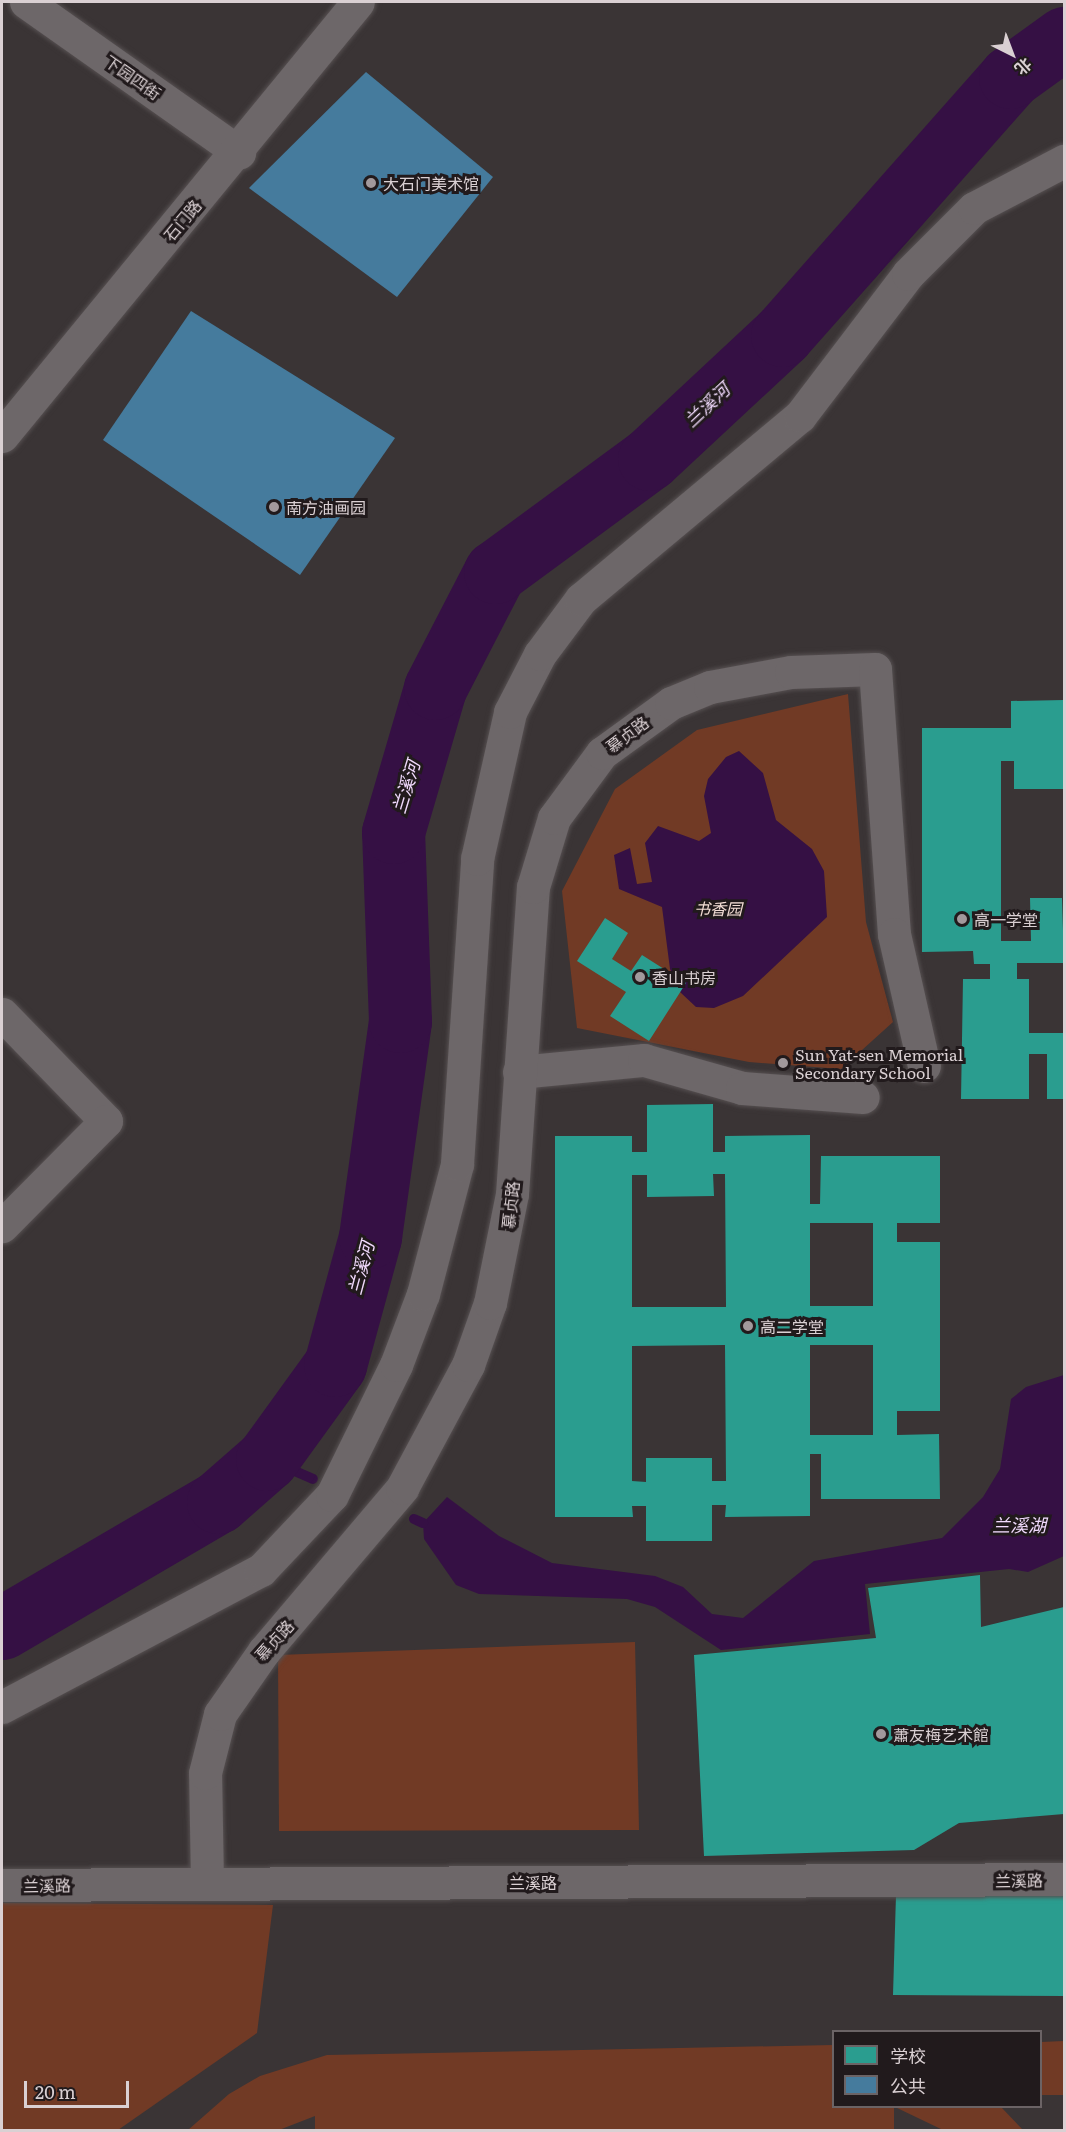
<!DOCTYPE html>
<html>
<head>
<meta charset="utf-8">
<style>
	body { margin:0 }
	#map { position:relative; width:1066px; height:2132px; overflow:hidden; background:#3a3435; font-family:Literata,"Noto Sans SC",serif }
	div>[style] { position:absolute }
	.green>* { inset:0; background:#713a25 }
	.water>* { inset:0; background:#351044 }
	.schools>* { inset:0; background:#2a9d8f }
	.public>* { inset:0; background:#457b9d }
	.stream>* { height:10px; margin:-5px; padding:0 5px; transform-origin:5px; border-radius:5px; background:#351044 }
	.river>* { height:63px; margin:-31.5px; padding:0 31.5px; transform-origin:31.5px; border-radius:31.5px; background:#351044 }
	.roads { filter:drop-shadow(0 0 2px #565051) drop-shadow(0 0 2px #565051) }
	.minor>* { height:33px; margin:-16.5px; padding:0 16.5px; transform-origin:16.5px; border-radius:16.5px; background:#6d6769 }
	.dots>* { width:16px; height:16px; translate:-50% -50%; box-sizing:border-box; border:3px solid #211a1c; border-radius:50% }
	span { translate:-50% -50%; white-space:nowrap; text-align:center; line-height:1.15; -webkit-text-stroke:6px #211a1c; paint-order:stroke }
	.street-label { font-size:16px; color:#dad0d3 }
	.poi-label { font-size:16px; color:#dad0d3 }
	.left { translate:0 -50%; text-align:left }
	.park-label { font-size:16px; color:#f3ddd5; font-style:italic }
	.water-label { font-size:18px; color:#f1dafd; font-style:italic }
	.frame { position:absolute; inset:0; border:3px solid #dad0d3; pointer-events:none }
	.legend { position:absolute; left:832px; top:2030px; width:210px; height:78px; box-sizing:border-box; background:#211a1c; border:2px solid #6b6365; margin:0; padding:8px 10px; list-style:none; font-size:18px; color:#dad0d3 }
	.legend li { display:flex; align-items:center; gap:12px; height:30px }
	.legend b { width:30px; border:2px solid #6b6365 }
	.north { position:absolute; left:982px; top:24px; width:60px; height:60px; -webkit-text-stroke:4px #211a1c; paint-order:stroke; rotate:138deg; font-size:16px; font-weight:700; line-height:24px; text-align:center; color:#dad0d3 }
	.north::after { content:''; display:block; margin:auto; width:21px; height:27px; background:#dad0d3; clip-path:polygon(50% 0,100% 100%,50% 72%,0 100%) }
	.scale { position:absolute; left:24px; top:2081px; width:105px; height:27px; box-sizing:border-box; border:3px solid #dad0d3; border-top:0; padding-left:8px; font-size:18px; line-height:21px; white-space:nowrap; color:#dad0d3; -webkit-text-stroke:4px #211a1c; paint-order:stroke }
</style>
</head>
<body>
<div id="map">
	<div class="green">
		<i style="clip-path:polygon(848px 694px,866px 922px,893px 1022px,841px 1069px,749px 1062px,577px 1028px,562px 891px,615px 789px,697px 730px)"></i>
		<i style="clip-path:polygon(635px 1642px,639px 1830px,279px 1831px,278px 1655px)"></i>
		<i style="clip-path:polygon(2px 1903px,273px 1905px,257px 2033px,118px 2130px,2px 2130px)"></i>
		<i style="clip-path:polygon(1064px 2041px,1064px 2095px,1041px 2095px,1041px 2042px)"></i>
		<i style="clip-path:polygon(833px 2045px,834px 2106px,894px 2107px,894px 2130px,315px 2130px,315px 2116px,279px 2130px,188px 2130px,229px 2094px,260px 2076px,327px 2055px)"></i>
		<i style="clip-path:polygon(895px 2107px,1001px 2107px,1023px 2130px,943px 2130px)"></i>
	</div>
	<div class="water">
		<i style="clip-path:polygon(739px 751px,763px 773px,776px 820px,812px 849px,824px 871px,827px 917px,743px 996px,714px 1008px,696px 1007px,680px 992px,670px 969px,662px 907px,619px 889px,614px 855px,630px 848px,637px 884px,652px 882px,645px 843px,658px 826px,699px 841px,711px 833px,704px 796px,708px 779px,726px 757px)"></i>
		<i style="clip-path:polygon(1064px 1375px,1064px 1556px,1028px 1572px,1009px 1569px,865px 1584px,870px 1634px,721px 1650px,655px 1607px,627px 1599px,479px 1594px,456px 1585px,424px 1539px,423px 1523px,447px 1497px,499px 1536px,552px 1563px,655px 1576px,683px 1587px,712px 1614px,743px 1618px,814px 1561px,942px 1538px,983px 1497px,1000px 1469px,1011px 1399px,1026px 1387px)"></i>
	</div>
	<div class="schools">
		<i style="clip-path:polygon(1064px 700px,1064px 789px,1014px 789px,1014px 761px,1001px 761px,1001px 941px,1031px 941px,1030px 898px,1062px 898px,1064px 963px,1017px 963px,1017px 979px,1029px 979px,1029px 1033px,1064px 1033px,1064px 1099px,1047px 1099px,1047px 1054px,1029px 1054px,1029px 1099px,961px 1099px,963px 979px,990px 979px,990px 964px,974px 964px,973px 951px,922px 952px,922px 728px,1011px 728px,1011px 701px)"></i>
		<i style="clip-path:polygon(605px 918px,628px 933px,612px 959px,631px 971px,642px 955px,686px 983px,649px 1041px,610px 1016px,626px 992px,577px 961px)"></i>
		<i style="clip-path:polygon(evenodd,713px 1104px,713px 1152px,725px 1152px,725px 1136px,810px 1135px,810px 1204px,820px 1204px,821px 1156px,940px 1156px,940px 1223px,897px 1223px,897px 1242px,940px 1242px,940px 1411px,897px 1411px,897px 1435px,939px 1434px,940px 1499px,821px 1499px,821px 1454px,810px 1454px,810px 1516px,725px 1517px,726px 1505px,712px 1505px,712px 1541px,646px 1541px,646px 1506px,632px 1506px,633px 1517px,555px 1517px,555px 1136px,632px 1136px,632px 1152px,647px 1152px,647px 1105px,713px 1104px,713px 1174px,725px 1174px,726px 1307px,632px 1307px,632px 1175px,647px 1175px,647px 1197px,714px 1196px,713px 1174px,713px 1104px,810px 1223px,873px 1223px,873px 1306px,810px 1306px,810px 1223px,713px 1104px,725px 1345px,726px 1481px,712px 1481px,712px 1458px,646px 1458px,646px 1482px,632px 1481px,632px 1346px,725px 1345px,713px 1104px,810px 1345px,873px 1345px,873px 1435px,810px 1435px,810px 1345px)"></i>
		<i style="clip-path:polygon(980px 1575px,981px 1627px,1064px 1607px,1064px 1814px,959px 1823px,914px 1850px,704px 1856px,694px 1655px,876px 1638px,868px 1588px)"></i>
		<i style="clip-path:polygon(1064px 1889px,1064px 1996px,893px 1995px,896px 1895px)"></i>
	</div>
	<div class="public">
		<i style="clip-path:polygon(366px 72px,493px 177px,397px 297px,249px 188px)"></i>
		<i style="clip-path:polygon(191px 311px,395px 438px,300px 575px,103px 440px)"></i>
	</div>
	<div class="stream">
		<i style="left:267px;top:1459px;width:50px;rotate:23.5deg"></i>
		<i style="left:414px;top:1519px;width:10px;rotate:24deg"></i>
	</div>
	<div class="river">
		<i style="left:2px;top:1628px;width:250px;rotate:-30.3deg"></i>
		<i style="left:218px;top:1502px;width:65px;rotate:-41.3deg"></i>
		<i style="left:267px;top:1459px;width:116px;rotate:-54.1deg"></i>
		<i style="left:335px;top:1365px;width:133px;rotate:-74.7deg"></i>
		<i style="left:370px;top:1237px;width:218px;rotate:-82.1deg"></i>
		<i style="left:400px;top:1021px;width:189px;rotate:-92.1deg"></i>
		<i style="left:393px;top:832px;width:150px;rotate:-73.7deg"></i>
		<i style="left:435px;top:688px;width:131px;rotate:-62.7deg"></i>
		<i style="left:495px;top:572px;width:191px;rotate:-36.3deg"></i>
		<i style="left:649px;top:459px;width:182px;rotate:-43deg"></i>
		<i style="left:782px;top:335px;width:344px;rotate:-48.5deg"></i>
		<i style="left:1010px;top:77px;width:67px;rotate:-35.8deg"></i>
	</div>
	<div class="roads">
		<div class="minor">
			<i style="left:26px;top:2px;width:261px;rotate:35.2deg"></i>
			<i style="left:2px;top:436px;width:561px;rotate:-50.64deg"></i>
			<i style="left:2px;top:1014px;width:149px;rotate:45.8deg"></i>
			<i style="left:106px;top:1121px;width:148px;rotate:134.7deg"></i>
			<i style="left:519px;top:1072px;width:126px;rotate:-5.5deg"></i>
			<i style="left:644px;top:1060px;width:102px;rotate:15.9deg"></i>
			<i style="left:742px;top:1088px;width:121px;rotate:4.3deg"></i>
			<i style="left:2px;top:1707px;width:293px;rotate:-27.9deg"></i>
			<i style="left:261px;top:1570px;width:103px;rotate:-46.6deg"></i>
			<i style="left:332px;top:1495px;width:145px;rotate:-63.8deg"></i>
			<i style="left:396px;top:1365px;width:76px;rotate:-69.2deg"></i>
			<i style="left:423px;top:1294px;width:134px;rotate:-75.3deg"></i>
			<i style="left:457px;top:1164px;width:306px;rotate:-86.2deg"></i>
			<i style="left:477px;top:859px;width:151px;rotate:-77.3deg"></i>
			<i style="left:510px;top:712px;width:65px;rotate:-62.7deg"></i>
			<i style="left:540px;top:654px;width:69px;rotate:-53.3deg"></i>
			<i style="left:581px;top:599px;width:285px;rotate:-39.9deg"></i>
			<i style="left:800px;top:416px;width:178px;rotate:-52.7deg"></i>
			<i style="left:908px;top:274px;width:93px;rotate:-45deg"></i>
			<i style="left:974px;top:208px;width:102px;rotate:-27.6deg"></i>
			<i style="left:207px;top:1883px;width:110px;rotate:-91deg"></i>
			<i style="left:205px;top:1773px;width:61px;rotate:-75.7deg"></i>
			<i style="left:220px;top:1714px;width:77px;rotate:-55.1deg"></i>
			<i style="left:264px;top:1651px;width:214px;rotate:-49.7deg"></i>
			<i style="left:402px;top:1488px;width:140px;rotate:-61.8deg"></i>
			<i style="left:468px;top:1365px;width:66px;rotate:-70.5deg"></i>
			<i style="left:490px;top:1303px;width:111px;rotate:-78.6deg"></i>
			<i style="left:512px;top:1194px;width:308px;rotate:-86.1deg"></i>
			<i style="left:533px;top:887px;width:72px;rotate:-73.1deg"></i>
			<i style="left:554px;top:818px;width:81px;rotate:-53.6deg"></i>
			<i style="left:602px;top:753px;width:85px;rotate:-35.9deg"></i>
			<i style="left:671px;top:703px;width:42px;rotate:-22.3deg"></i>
			<i style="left:710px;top:687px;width:82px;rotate:-10.5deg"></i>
			<i style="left:791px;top:672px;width:84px;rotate:-2deg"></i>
			<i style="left:875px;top:669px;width:266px;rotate:85.9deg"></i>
			<i style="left:894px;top:934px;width:135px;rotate:77.2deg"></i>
			<i style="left:2px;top:1885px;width:1062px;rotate:-0.32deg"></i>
		</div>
	</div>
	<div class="dots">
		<i style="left:371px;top:183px;background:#a2999c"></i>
		<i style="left:274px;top:507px;background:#a2999c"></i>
		<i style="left:962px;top:919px;background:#a2999c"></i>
		<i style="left:640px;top:977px;background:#a2999c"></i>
		<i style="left:783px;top:1063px;background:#a2999c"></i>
		<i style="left:748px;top:1326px;background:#a2999c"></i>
		<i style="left:881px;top:1734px;background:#a2999c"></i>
	</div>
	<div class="street-label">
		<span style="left:133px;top:77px;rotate:35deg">下园四街</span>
		<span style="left:182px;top:220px;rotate:-50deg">石门路</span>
		<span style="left:627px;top:734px;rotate:-37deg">慕贞路</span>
		<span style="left:510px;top:1205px;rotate:-84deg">慕贞路</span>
		<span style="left:274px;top:1640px;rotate:-48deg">慕贞路</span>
		<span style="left:1019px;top:1880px;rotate:-1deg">兰溪路</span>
		<span style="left:533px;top:1882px">兰溪路</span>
		<span style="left:47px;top:1885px;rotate:-1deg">兰溪路</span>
	</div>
	<div class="poi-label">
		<span class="left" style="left:383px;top:183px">大石门美术馆</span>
		<span class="left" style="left:286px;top:507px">南方油画园</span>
		<span class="left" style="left:974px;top:919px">高一学堂</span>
		<span class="left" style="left:652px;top:977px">香山书房</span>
		<span class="left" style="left:795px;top:1063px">Sun Yat-sen Memorial<br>Secondary School</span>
		<span class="left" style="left:760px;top:1326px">高二学堂</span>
		<span class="left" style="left:893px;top:1734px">蕭友梅艺术館</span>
	</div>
	<div class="park-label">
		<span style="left:718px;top:908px">书香园</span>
	</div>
	<div class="water-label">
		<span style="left:707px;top:405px;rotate:-43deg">兰溪河</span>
		<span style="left:406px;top:787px;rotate:-73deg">兰溪河</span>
		<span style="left:361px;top:1268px;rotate:-75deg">兰溪河</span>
		<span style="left:1019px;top:1525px">兰溪湖</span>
	</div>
	<div class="frame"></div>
	<ul class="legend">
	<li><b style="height:16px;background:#2a9d8f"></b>学校</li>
	<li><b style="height:16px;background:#457b9d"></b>公共</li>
	</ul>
	<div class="north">北</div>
	<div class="scale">20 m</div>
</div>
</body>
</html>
